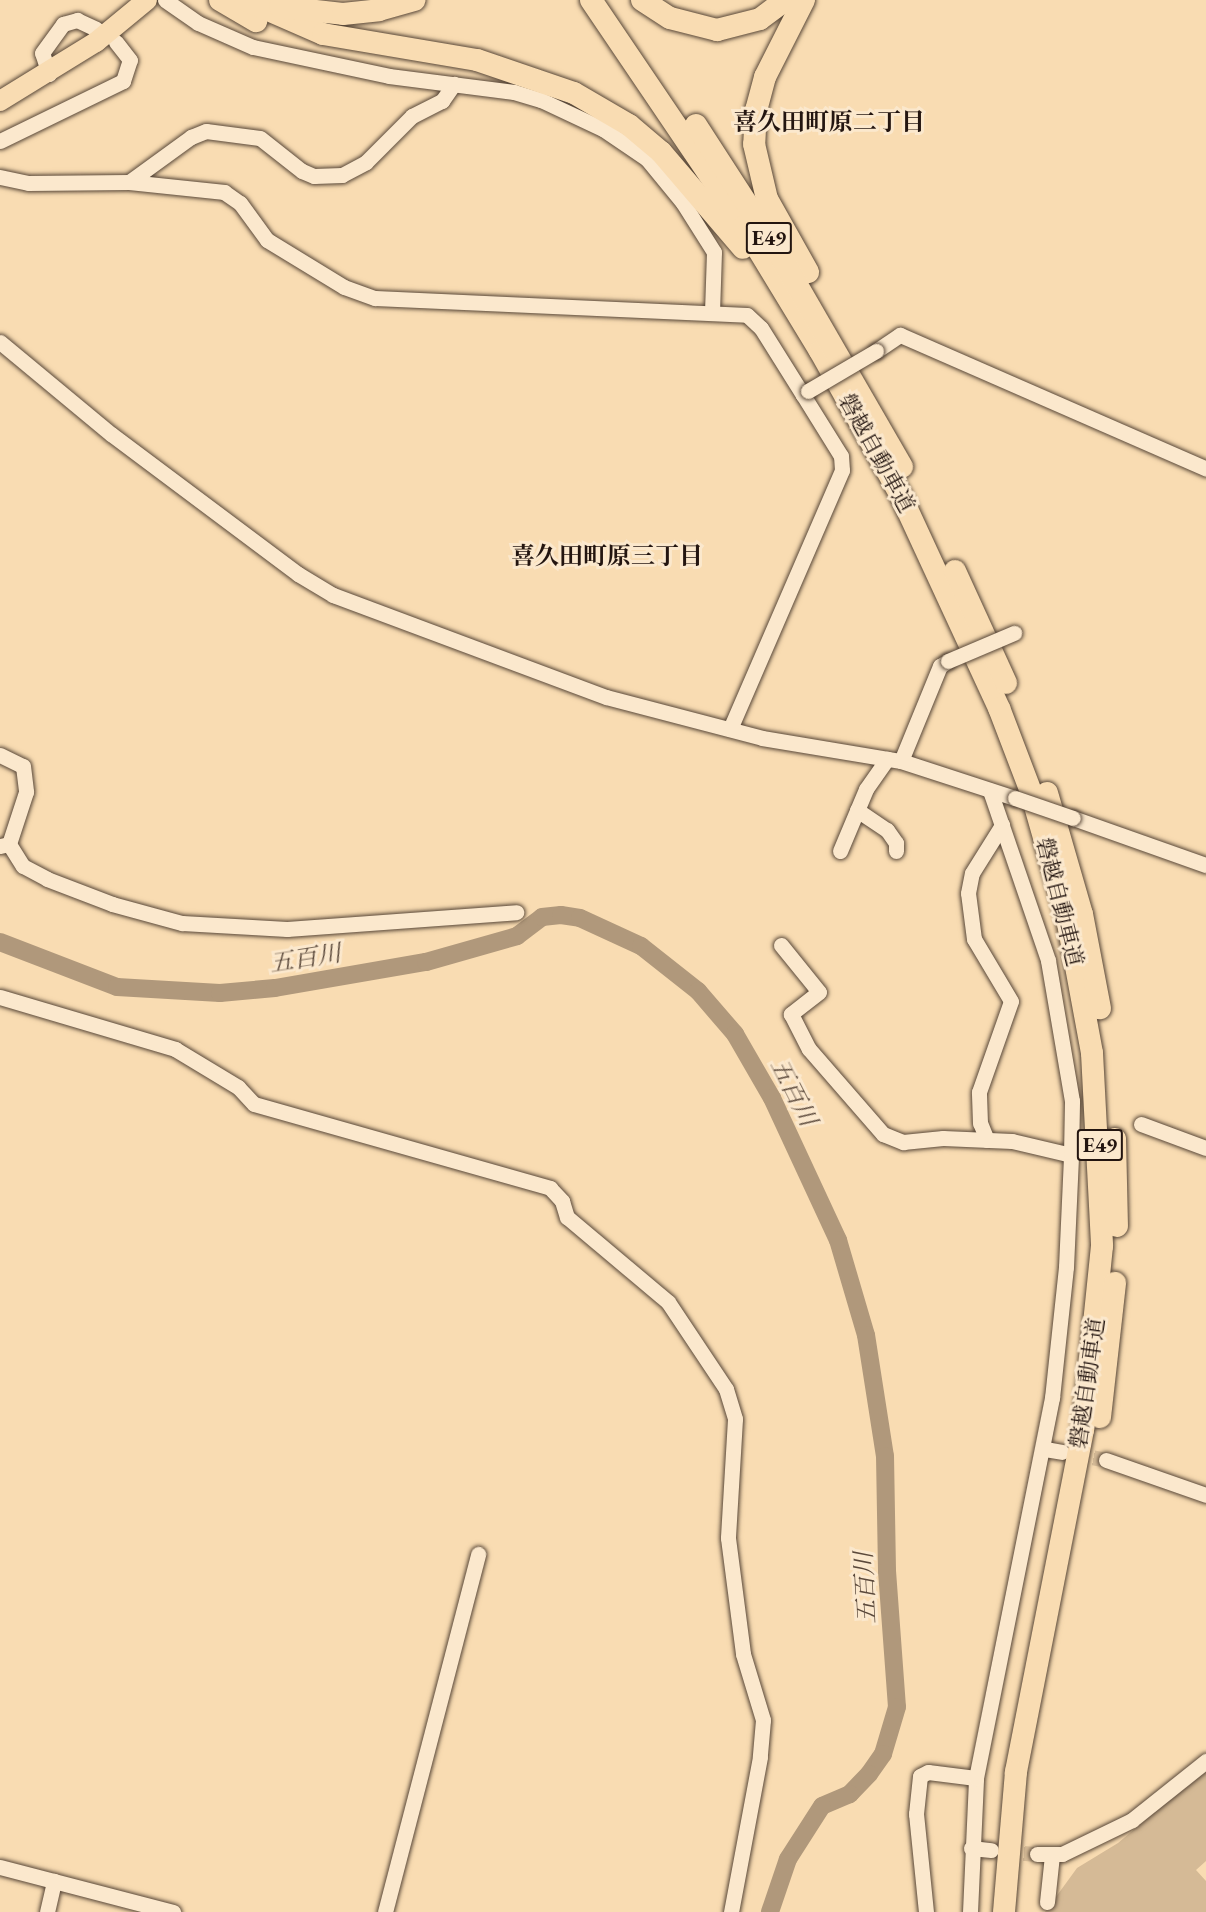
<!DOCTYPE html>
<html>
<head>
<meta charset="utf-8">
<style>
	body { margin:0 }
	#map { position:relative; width:1206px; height:1912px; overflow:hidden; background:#f9dcb2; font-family:"EB Garamond","Noto Serif JP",serif }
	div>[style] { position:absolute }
	.green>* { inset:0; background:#d5ba96 }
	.river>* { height:18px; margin:-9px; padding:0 9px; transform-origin:9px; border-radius:9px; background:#b0987b }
	.minor-tunnel>* { height:15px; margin-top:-7.5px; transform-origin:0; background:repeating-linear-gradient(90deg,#d9be9a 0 15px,transparent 0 23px) }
	.roads { filter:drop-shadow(0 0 2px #584738) drop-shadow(0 0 2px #584738) }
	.minor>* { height:15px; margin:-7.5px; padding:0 7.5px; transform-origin:7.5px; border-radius:7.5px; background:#fbe8cd }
	.major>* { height:20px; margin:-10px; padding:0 10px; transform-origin:10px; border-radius:10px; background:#f9dcb2 }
	.highway>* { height:22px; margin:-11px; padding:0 11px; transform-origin:11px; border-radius:11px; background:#f9dcb2 }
	.bridges { filter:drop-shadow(0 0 2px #584738) drop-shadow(0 0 2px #584738) }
	.minor-bridge>* { height:15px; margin:-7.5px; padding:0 7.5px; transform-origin:7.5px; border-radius:7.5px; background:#fbe8cd }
	span { translate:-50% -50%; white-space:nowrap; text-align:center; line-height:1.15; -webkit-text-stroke:6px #fbe8cd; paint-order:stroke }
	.shield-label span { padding:2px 4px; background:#fbe8cd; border:2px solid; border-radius:4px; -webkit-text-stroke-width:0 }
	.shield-label { font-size:21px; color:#231510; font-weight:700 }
	.street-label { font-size:22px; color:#231510 }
	.neighbourhood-label { font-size:24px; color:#231510; font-weight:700 }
	.water-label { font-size:24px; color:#5b493b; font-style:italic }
</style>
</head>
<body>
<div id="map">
	<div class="green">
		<i style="clip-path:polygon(1206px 1769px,1206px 1861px,1196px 1870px,1206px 1881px,1206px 1912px,1045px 1912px,1077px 1868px,1118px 1843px)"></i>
	</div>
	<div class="river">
		<i style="left:0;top:942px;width:125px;rotate:21deg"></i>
		<i style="left:117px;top:987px;width:103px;rotate:3.3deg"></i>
		<i style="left:220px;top:993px;width:55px;rotate:-5.2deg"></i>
		<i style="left:275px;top:988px;width:153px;rotate:-9.8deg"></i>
		<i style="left:426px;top:962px;width:95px;rotate:-15.9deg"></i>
		<i style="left:517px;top:936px;width:31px;rotate:-37deg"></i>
		<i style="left:542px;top:917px;width:19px;rotate:-6deg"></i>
		<i style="left:561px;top:915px;width:19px;rotate:9deg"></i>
		<i style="left:580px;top:918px;width:67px;rotate:24.7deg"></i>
		<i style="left:641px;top:946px;width:73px;rotate:38.3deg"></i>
		<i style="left:698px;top:991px;width:57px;rotate:49.3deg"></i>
		<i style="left:735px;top:1034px;width:74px;rotate:60deg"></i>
		<i style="left:772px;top:1098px;width:157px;rotate:65.1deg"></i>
		<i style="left:838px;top:1240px;width:99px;rotate:73.6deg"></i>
		<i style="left:866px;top:1335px;width:122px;rotate:81.1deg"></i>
		<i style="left:885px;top:1456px;width:115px;rotate:89deg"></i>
		<i style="left:887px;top:1571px;width:136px;rotate:85.8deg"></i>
		<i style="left:897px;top:1707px;width:49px;rotate:106.6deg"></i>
		<i style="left:883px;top:1754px;width:24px;rotate:125deg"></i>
		<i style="left:869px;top:1774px;width:28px;rotate:134deg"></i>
		<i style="left:850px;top:1794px;width:30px;rotate:157deg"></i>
		<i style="left:822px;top:1806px;width:63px;rotate:122.7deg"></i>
		<i style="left:788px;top:1859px;width:56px;rotate:108.8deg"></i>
	</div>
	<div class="minor-tunnel">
		<i style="left:1071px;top:1453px;width:36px;rotate:11deg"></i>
		<i style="left:1001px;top:1851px;width:36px;rotate:5deg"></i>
	</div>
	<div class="roads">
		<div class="minor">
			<i style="left:165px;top:0;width:40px;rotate:34.9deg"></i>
			<i style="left:198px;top:23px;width:60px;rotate:23.6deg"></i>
			<i style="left:253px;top:47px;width:139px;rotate:12deg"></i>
			<i style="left:389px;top:76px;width:126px;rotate:7.3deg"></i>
			<i style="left:514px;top:92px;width:28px;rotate:17deg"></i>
			<i style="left:541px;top:100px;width:68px;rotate:25.1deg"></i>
			<i style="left:603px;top:129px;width:53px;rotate:34.3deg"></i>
			<i style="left:647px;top:159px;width:57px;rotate:50.7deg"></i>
			<i style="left:683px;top:203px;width:58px;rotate:57.7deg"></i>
			<i style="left:714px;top:252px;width:59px;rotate:91.9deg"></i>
			<i style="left:49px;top:74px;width:22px;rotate:-108deg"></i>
			<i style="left:42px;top:53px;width:36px;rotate:-54deg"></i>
			<i style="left:63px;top:24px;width:15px;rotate:-16deg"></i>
			<i style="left:77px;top:20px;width:21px;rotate:25deg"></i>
			<i style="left:0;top:141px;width:137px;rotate:-26deg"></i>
			<i style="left:123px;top:81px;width:22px;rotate:-72deg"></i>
			<i style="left:130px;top:60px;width:23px;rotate:-128deg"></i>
			<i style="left:0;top:177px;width:29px;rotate:12deg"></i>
			<i style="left:28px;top:183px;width:101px;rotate:-0.6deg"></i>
			<i style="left:129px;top:182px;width:96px;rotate:6deg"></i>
			<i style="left:224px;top:192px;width:19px;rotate:35deg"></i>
			<i style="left:240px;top:203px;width:46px;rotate:53.9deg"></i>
			<i style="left:267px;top:240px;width:90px;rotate:31.4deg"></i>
			<i style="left:344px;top:287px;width:33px;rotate:20deg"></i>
			<i style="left:375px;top:298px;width:372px;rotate:2.6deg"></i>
			<i style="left:747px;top:315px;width:19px;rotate:43deg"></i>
			<i style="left:761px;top:328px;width:79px;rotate:57.9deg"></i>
			<i style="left:803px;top:395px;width:6px;rotate:-39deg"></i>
			<i style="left:129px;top:182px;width:77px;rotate:-36deg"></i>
			<i style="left:191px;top:137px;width:16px;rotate:-22deg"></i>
			<i style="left:206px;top:131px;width:54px;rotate:7.4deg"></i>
			<i style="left:260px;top:138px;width:53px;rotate:38.2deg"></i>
			<i style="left:302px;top:171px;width:13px;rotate:23deg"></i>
			<i style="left:314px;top:176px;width:28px;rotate:-2deg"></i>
			<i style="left:342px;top:175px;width:27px;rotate:-28deg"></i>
			<i style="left:366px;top:162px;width:65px;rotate:-45deg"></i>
			<i style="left:412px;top:116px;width:34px;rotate:-27deg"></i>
			<i style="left:442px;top:101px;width:21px;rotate:-55deg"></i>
			<i style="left:0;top:342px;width:144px;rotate:39.7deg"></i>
			<i style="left:111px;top:434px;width:234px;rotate:36.8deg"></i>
			<i style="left:298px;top:574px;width:41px;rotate:31deg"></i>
			<i style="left:333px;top:595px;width:291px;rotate:20.5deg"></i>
			<i style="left:606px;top:697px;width:161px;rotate:14.7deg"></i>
			<i style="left:762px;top:738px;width:141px;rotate:9.4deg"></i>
			<i style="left:901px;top:761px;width:120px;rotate:18deg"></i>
			<i style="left:876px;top:351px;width:29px;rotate:-34deg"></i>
			<i style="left:900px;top:335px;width:334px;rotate:23.6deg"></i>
			<i style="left:730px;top:729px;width:282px;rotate:-66.6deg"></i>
			<i style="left:842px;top:470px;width:14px;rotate:-94deg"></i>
			<i style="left:841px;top:456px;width:72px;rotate:-121.9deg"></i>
			<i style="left:0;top:755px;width:25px;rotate:26deg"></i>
			<i style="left:23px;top:766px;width:26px;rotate:83deg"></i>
			<i style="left:26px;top:792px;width:55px;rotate:108.1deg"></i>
			<i style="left:9px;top:844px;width:9px;rotate:167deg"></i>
			<i style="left:901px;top:761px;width:103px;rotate:-67.7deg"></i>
			<i style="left:940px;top:666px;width:9px;rotate:-32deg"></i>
			<i style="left:857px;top:810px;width:36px;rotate:34deg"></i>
			<i style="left:887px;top:830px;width:16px;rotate:55deg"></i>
			<i style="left:896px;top:843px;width:8px;rotate:90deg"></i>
			<i style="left:1073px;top:818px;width:141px;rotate:19.5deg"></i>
			<i style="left:9px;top:844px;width:26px;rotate:58deg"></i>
			<i style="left:23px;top:866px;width:27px;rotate:28deg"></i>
			<i style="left:47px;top:879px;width:70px;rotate:21deg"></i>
			<i style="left:112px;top:904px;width:73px;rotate:15.2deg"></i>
			<i style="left:182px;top:923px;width:105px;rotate:3.3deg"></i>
			<i style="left:287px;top:929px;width:230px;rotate:-4.2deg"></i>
			<i style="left:840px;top:851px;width:67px;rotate:-67.2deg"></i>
			<i style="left:866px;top:789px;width:37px;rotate:-55deg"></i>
			<i style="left:781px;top:945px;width:60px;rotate:51deg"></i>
			<i style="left:819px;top:992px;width:36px;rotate:142deg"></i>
			<i style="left:791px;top:1014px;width:39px;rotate:63deg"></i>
			<i style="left:809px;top:1049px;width:113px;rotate:49deg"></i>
			<i style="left:883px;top:1134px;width:22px;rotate:22deg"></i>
			<i style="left:903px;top:1142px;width:40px;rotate:-5.7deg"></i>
			<i style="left:943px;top:1138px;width:69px;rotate:2.5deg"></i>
			<i style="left:1012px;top:1141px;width:61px;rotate:13.3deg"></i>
			<i style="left:0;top:997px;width:183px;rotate:16.5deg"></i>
			<i style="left:175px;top:1049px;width:74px;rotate:31.1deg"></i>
			<i style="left:238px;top:1087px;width:23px;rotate:47deg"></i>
			<i style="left:254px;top:1104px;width:308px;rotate:15.8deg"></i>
			<i style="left:550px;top:1188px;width:18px;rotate:47deg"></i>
			<i style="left:562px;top:1201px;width:17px;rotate:73deg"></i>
			<i style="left:567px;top:1217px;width:132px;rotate:40.1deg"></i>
			<i style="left:668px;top:1302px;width:105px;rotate:56.3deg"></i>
			<i style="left:726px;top:1389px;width:31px;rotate:73deg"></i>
			<i style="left:735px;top:1419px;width:119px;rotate:93.4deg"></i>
			<i style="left:728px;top:1538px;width:117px;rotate:82.6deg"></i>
			<i style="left:743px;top:1654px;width:69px;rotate:73.1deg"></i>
			<i style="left:763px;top:1720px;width:37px;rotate:95deg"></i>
			<i style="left:760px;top:1757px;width:158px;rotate:100.6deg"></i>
			<i style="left:1141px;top:1124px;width:69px;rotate:20.3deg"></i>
			<i style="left:987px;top:1140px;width:18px;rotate:-112deg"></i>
			<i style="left:980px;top:1123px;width:31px;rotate:-92deg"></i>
			<i style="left:979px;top:1092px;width:96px;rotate:-70.6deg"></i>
			<i style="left:1011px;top:1001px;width:72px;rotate:-120.8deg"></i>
			<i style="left:974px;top:939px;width:46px;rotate:-97.4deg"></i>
			<i style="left:968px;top:893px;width:20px;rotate:-79deg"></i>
			<i style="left:972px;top:873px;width:57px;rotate:-58deg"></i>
			<i style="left:1045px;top:1449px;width:17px;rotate:10deg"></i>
			<i style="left:1106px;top:1460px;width:106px;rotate:19.3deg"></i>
			<i style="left:971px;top:1848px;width:20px;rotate:6deg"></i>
			<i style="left:1037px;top:1854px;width:25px"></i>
			<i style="left:1062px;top:1854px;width:78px;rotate:-25.9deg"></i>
			<i style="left:1132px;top:1820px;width:95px;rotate:-38.6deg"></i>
			<i style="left:0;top:1867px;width:179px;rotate:14.6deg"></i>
			<i style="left:1047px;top:1902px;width:47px;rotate:-83.9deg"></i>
			<i style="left:47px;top:1912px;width:32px;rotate:-77deg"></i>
			<i style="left:385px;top:1912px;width:370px;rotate:-75.4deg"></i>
			<i style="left:926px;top:1912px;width:99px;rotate:-95.8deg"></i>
			<i style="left:916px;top:1814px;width:38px;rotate:-84deg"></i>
			<i style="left:920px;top:1776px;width:9px;rotate:-27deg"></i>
			<i style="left:928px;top:1772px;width:48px;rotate:7.1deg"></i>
			<i style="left:970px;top:1912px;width:134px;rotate:-87.4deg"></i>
			<i style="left:976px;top:1778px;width:388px;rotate:-78.7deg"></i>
			<i style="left:1052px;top:1398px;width:132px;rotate:-83.9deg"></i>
			<i style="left:1066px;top:1267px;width:112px;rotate:-87.4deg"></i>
			<i style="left:1071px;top:1155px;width:54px;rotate:-88.9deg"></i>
			<i style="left:1072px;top:1101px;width:143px;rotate:-99.7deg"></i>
			<i style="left:1048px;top:960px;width:179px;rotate:-108.9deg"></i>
		</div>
		<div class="major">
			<i style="left:0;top:101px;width:113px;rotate:-31.6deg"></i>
			<i style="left:96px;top:42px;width:66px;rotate:-39.5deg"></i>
		</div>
		<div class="highway">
			<i style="left:220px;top:0;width:42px;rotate:30.3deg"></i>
			<i style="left:245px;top:0;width:85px;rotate:23.6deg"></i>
			<i style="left:323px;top:34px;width:156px;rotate:9.6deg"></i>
			<i style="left:477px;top:60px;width:102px;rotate:18.8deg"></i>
			<i style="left:574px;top:93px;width:64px;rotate:30.2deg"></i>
			<i style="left:629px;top:125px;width:42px;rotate:40.2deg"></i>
			<i style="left:661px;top:152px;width:126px;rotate:49.5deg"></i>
			<i style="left:591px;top:0;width:273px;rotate:55.9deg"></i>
			<i style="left:744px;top:226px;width:146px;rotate:58.7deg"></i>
			<i style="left:820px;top:351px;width:166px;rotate:60.8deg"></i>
			<i style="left:901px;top:496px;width:234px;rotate:65.2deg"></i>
			<i style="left:999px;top:708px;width:90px;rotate:69.1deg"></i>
			<i style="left:1031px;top:792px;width:131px;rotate:74.1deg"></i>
			<i style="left:1067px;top:918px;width:137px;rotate:79.5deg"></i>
			<i style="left:1092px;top:1053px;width:193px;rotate:87deg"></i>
			<i style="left:1102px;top:1246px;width:185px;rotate:95.9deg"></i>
			<i style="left:1083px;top:1430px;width:349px;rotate:101.1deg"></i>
			<i style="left:1016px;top:1772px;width:141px;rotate:94.9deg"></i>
			<i style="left:642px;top:0;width:33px;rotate:33deg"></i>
			<i style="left:670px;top:18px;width:49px;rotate:14.3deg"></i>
			<i style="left:717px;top:30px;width:44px;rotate:-14.3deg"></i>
			<i style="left:760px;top:19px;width:31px;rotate:-37deg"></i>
			<i style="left:804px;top:0;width:86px;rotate:116.9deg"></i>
			<i style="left:765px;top:77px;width:34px;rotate:105deg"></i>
			<i style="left:756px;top:110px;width:34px;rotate:93deg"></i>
			<i style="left:754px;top:144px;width:57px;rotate:76.7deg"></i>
			<i style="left:767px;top:199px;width:84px;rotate:60.7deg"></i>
			<i style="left:280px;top:7px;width:63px;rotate:6.3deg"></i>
			<i style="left:343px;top:14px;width:36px;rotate:-6deg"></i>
			<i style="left:379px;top:10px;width:37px;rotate:-16deg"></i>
			<i style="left:696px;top:125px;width:114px;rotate:57.1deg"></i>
			<i style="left:782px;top:259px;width:240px;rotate:60deg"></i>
			<i style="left:955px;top:571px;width:123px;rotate:65.5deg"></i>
			<i style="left:1047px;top:793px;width:126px;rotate:73.9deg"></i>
			<i style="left:1082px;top:914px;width:96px;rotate:79.2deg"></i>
			<i style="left:1115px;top:1139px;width:87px;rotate:88.7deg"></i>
			<i style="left:1100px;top:1417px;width:135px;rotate:-83.6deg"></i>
		</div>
	</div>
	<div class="bridges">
		<div class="minor-bridge">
			<i style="left:808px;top:391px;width:79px;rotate:-30.5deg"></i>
			<i style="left:948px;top:661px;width:72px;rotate:-23deg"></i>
			<i style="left:1015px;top:798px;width:61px;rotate:19deg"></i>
		</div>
	</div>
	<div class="shield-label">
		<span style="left:769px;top:238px">E49</span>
		<span style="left:1100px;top:1145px">E49</span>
	</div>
	<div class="street-label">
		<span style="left:877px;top:453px;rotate:61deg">磐越自動車道</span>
		<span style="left:1060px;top:902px;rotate:76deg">磐越自動車道</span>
		<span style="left:1087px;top:1383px;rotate:-82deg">磐越自動車道</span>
	</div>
	<div class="neighbourhood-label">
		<span style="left:829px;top:122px">喜久田町原二丁目</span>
		<span style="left:607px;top:556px">喜久田町原三丁目</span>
	</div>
	<div class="water-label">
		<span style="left:305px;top:958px;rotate:-9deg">五百川</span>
		<span style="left:794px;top:1092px;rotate:63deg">五百川</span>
		<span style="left:865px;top:1588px;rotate:-93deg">五百川</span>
	</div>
</div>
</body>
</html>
